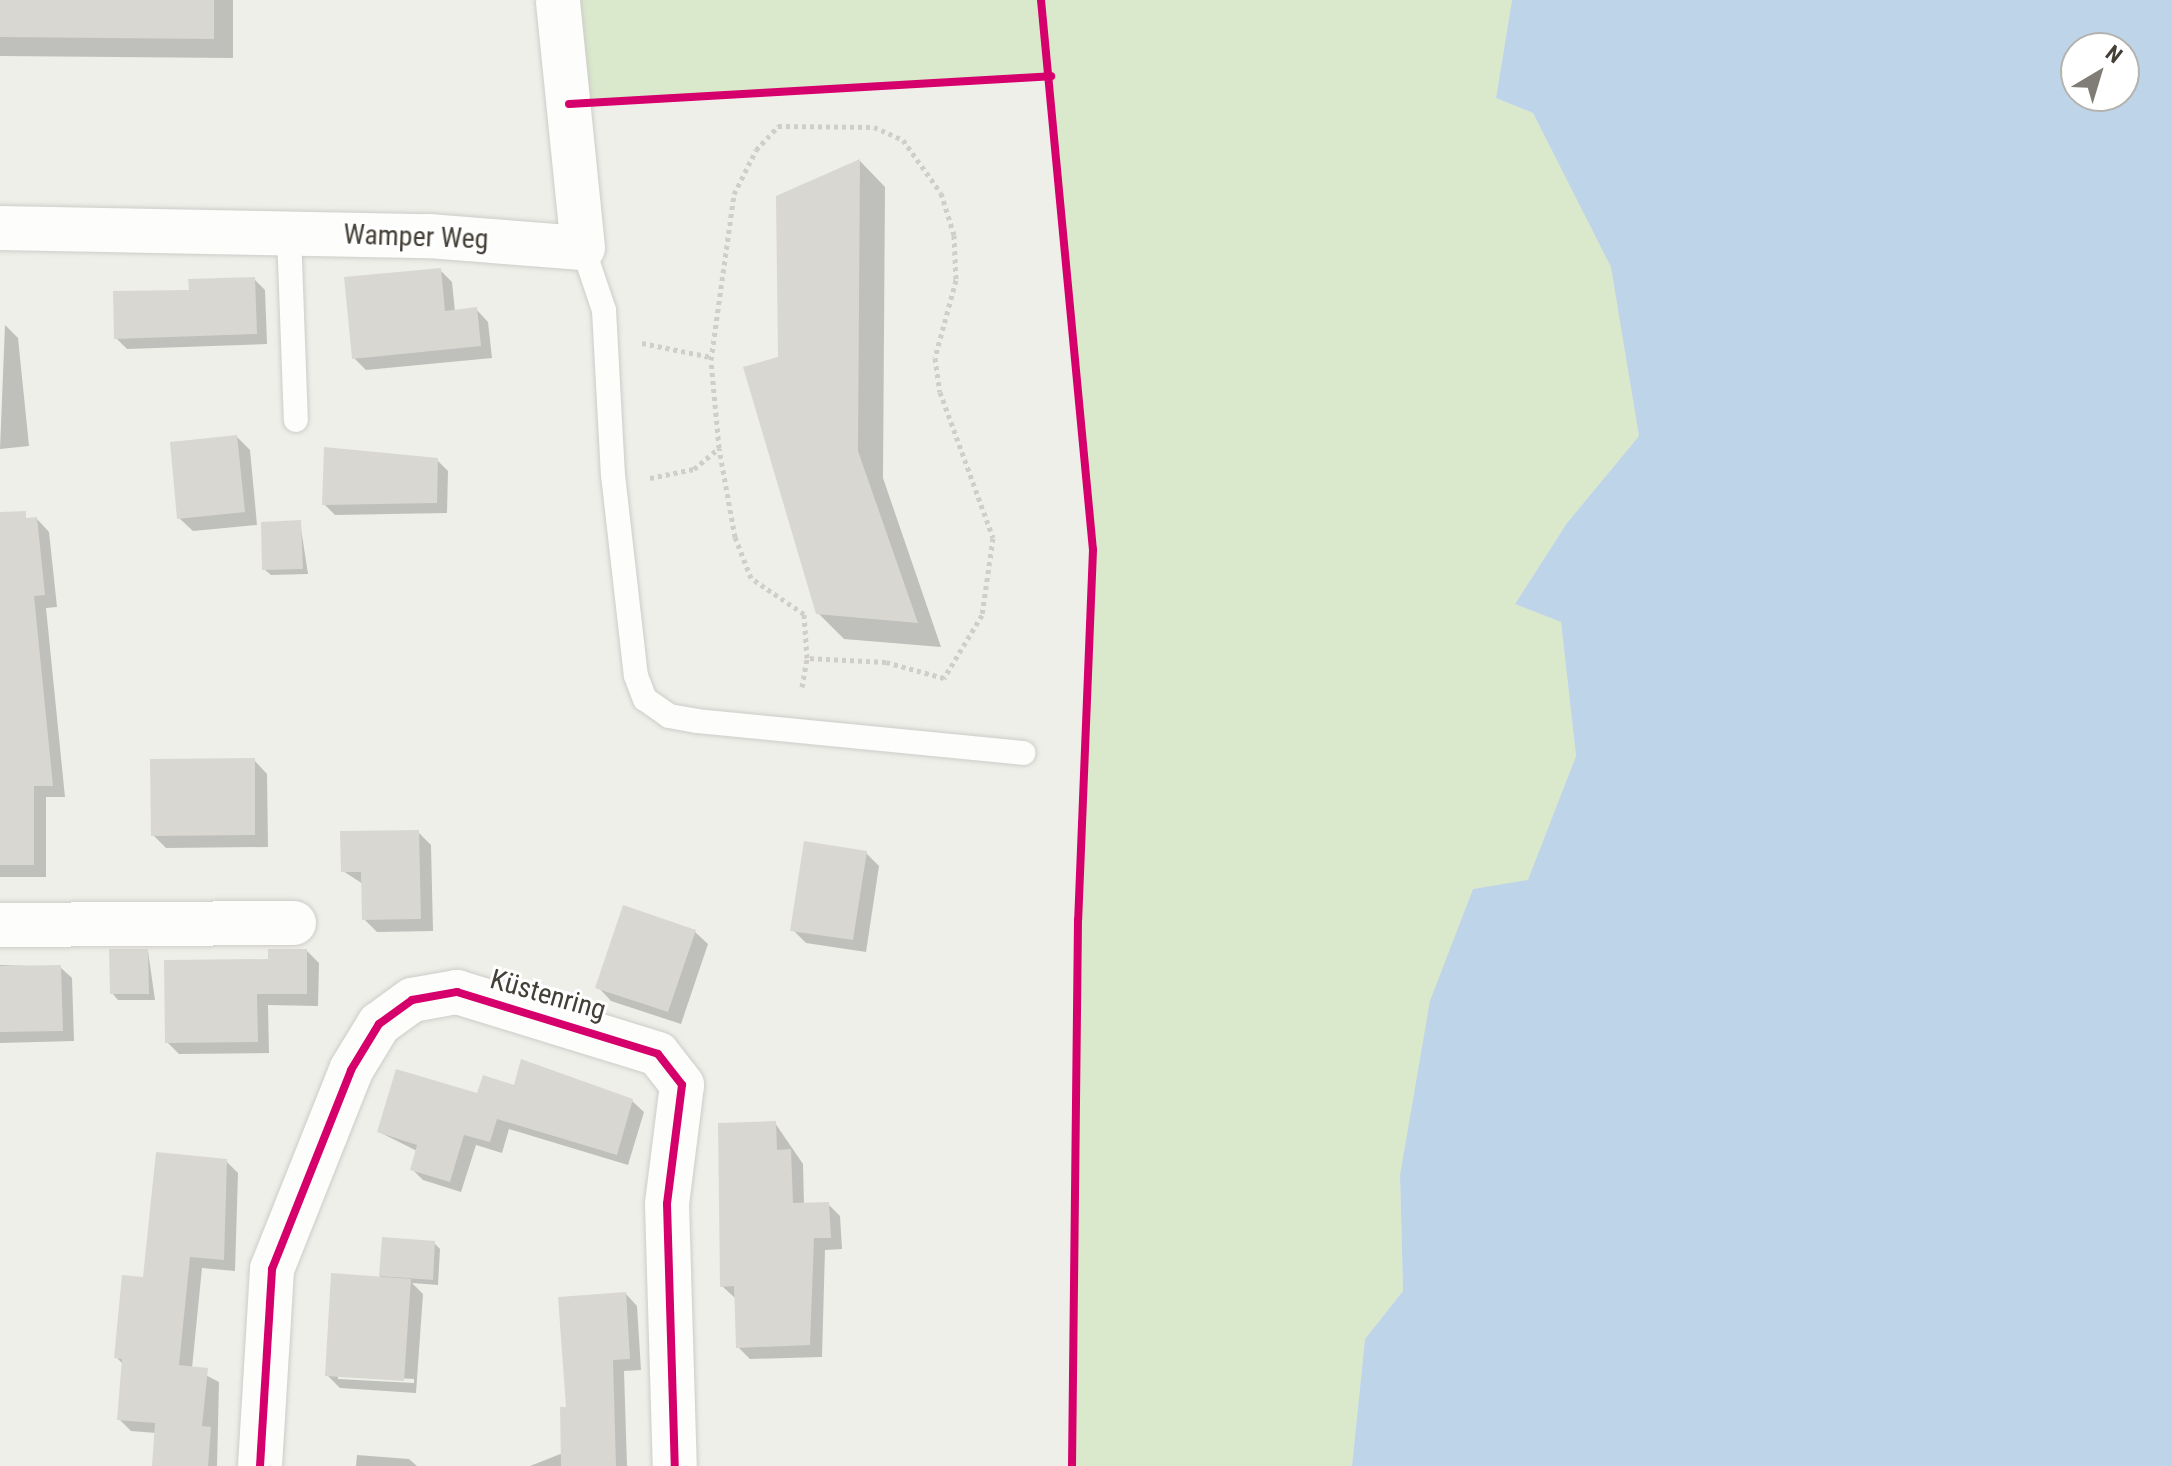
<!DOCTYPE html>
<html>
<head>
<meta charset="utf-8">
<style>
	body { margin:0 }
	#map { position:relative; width:2172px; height:1466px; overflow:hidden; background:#efefea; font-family:"Roboto Condensed",sans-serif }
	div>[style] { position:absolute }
	.green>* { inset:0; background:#dae8cc }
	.water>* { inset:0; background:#bed4e9 }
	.shadow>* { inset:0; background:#0003 }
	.building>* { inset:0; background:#d9d7d2 }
	.path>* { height:5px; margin-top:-2.5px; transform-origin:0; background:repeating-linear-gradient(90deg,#d0cecb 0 4px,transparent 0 8px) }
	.roads { filter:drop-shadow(0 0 2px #cdccc8) drop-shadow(0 0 2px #cdccc8) }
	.service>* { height:24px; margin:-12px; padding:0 12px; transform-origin:12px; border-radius:12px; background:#fdfdfc }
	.minor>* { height:44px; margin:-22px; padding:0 22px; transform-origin:22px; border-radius:22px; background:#fdfdfc }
	.cycleway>* { height:8px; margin:-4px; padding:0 4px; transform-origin:4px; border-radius:4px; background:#d6006c }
	span { translate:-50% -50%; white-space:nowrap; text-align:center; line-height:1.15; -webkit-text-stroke:6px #fff; paint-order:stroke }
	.street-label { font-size:28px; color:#444037 }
	.north { position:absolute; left:2060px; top:32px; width:80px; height:80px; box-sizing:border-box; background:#fff; border:2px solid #b4b3af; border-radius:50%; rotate:38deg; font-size:22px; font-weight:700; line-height:32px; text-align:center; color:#444037 }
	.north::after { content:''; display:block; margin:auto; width:28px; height:36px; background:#807d76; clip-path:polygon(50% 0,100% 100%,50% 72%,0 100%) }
</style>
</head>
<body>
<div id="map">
	<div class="green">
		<i style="clip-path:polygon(558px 0,1512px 0,1496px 98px,1533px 113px,1612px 267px,1639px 436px,1567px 523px,1515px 604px,1561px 622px,1576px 756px,1528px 881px,1473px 889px,1431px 1001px,1400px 1175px,1403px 1291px,1365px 1339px,1352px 1466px,1072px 1466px,1078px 920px,1093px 550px,1051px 77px,569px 104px)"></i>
	</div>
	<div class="water">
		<i style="clip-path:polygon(evenodd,1512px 0,2172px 0,2172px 1466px,1352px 1466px,1365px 1339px,1403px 1291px,1400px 1175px,1430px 1001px,1473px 889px,1528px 880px,1576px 756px,1561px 622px,1515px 604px,1567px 523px,1639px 436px,1611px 267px,1533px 113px,1496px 98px,1512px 0,2076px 48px,2124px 48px,2124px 96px,2076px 96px,2076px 48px)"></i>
	</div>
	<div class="shadow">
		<i style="clip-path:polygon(0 0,233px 0,233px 58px,0 56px)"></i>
		<i style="clip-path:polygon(860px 161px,885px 187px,883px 478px,941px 647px,844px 639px,818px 613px,780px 358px)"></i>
		<i style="clip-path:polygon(440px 270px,452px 282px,455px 312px,476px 309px,488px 322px,492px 358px,366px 370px,354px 358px)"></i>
		<i style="clip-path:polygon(254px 279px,265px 290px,267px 344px,127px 349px,116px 338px,191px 292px)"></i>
		<i style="clip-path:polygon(5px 325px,18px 338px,29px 446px,0 449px)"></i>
		<i style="clip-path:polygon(237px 437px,250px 450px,257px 525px,193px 531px,179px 518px)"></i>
		<i style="clip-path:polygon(326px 449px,437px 460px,448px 471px,447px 513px,335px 515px,324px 504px)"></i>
		<i style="clip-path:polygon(37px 519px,49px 532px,57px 607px,46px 608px,65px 797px,46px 797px,46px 877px,0 877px,0 523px)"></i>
		<i style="clip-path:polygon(300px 522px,308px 574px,271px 575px,264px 569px)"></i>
		<i style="clip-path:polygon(254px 760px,267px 774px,268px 847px,166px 848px,153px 835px)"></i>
		<i style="clip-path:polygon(418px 832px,431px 845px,433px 931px,377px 932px,364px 919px,363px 884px,343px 871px)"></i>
		<i style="clip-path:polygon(866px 853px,879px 866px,866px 952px,806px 943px,793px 930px)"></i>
		<i style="clip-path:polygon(694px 931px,708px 944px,681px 1024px,611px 1001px,598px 987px)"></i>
		<i style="clip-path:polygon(148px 951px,155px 1000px,118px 1000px,112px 993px)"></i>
		<i style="clip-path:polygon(307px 951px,319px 963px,318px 1006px,268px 1005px,269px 1053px,179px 1054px,167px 1042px,270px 961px)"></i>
		<i style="clip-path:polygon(0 965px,60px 967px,72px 978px,74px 1041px,0 1043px)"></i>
		<i style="clip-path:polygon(515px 1088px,632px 1101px,644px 1112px,628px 1165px,509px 1129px,502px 1153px,476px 1145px,461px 1192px,423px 1180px,412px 1169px,417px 1151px,379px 1132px)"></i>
		<i style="clip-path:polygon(775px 1123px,803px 1164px,804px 1205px,828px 1204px,840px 1216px,842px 1249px,825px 1250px,822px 1357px,750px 1359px,738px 1347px,735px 1298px,722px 1286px)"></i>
		<i style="clip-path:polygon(226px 1161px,238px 1173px,235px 1271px,202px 1268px,192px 1368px,219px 1382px,217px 1466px,154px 1466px,156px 1433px,131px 1431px,119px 1419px,123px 1364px,116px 1357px,145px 1279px)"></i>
		<i style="clip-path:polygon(evenodd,434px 1243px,440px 1249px,438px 1285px,412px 1283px,423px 1294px,416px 1393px,340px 1388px,327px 1375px,381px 1275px,434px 1243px,338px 1375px,414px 1379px,414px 1383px,338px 1379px,338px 1375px)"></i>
		<i style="clip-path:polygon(626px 1294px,637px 1306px,641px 1370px,624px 1371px,627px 1466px,530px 1466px,563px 1453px,568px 1409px)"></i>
		<i style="clip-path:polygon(357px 1455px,409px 1459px,417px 1466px,356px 1466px)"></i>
	</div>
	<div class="building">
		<i style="clip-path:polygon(0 0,214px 0,214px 39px,0 37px)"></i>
		<i style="clip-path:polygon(860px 159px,858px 451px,918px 623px,816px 614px,743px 367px,778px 357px,776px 196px)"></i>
		<i style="clip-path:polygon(441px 268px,445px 311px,477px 307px,481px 346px,352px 359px,344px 277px)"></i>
		<i style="clip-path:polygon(255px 277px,257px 334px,114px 339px,113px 291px,189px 290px,188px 279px)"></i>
		<i style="clip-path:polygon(237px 435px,245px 512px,177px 519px,170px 442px)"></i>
		<i style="clip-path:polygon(324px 447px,438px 458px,437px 503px,322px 505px)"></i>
		<i style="clip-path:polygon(26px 511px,26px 518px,37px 517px,45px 595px,34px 596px,53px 786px,34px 786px,34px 865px,0 865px,0 512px)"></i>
		<i style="clip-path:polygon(301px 520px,303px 569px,262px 570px,261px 522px)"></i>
		<i style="clip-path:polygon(255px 758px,255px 835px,151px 836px,150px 759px)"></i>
		<i style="clip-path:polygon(419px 830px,421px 919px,362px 920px,361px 872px,341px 872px,340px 831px)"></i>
		<i style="clip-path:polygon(804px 841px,867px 851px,853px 940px,790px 931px)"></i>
		<i style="clip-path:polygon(623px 905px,696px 930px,668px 1012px,595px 988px)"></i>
		<i style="clip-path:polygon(109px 949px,148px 949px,149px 994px,110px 994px)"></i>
		<i style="clip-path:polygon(268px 949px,307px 949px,307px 994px,257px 994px,258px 1042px,165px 1043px,164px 960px,268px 959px)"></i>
		<i style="clip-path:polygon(61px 965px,63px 1031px,0 1032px,0 966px)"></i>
		<i style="clip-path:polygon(521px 1059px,633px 1099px,617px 1155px,497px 1119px,490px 1142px,464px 1135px,450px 1182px,410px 1170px,417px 1145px,377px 1132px,396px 1069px,477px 1093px,483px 1075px,514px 1085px)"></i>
		<i style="clip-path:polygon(776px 1121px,777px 1150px,791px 1149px,793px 1203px,829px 1202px,831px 1238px,814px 1238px,810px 1345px,736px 1348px,734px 1286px,720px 1287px,718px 1123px)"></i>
		<i style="clip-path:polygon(156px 1152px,227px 1159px,224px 1260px,190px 1257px,179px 1365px,208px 1368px,202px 1426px,211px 1427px,208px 1466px,152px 1466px,155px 1423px,117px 1420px,122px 1359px,114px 1358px,122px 1275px,143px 1277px)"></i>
		<i style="clip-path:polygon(382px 1237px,435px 1241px,433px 1280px,379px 1276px)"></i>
		<i style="clip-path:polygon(331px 1273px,411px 1279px,404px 1381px,325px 1376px)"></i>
		<i style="clip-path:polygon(626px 1292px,630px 1359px,613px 1360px,616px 1466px,561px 1466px,560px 1407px,566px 1407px,558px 1297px)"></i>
	</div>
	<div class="path">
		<i style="left:642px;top:343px;width:70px;rotate:11.5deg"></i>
		<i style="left:650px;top:478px;width:45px;rotate:-11.6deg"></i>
		<i style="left:694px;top:469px;width:33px;rotate:-40deg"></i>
		<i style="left:719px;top:448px;width:88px;rotate:-95.2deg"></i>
		<i style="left:711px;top:360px;width:168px;rotate:-82.1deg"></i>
		<i style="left:734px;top:194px;width:49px;rotate:-63.4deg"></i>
		<i style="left:756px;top:150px;width:33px;rotate:-47deg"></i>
		<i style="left:778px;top:126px;width:96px;rotate:0.6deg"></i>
		<i style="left:874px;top:127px;width:32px;rotate:24deg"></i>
		<i style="left:903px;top:140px;width:65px;rotate:54.4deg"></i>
		<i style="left:941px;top:193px;width:44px;rotate:72.8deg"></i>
		<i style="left:954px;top:235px;width:45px;rotate:87.5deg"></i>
		<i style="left:956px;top:280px;width:81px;rotate:105.1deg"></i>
		<i style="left:935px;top:358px;width:34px;rotate:82deg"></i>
		<i style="left:940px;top:392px;width:155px;rotate:70deg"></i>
		<i style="left:993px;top:538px;width:78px;rotate:98.1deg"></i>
		<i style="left:982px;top:615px;width:74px;rotate:121.1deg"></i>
		<i style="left:944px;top:678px;width:60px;rotate:-164.6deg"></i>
		<i style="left:886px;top:662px;width:79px;rotate:-177.1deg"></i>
		<i style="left:807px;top:658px;width:44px;rotate:-93.9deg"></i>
		<i style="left:804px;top:614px;width:64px;rotate:-145.8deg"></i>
		<i style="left:751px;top:578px;width:44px;rotate:-111.3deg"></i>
		<i style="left:735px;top:537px;width:90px;rotate:-100.2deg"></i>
		<i style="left:802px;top:687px;width:29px;rotate:-80deg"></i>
	</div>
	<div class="roads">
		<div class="service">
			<i style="left:289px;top:233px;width:187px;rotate:87.9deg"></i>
			<i style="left:583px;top:248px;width:65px;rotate:71.3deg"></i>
			<i style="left:604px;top:310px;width:165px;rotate:86.9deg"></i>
			<i style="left:613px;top:475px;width:202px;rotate:83.5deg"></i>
			<i style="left:636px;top:676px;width:25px;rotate:69deg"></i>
			<i style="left:645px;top:699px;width:29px;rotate:35deg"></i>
			<i style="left:669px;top:716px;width:28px;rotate:10deg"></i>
			<i style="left:697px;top:721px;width:328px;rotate:5.6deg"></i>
		</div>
		<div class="minor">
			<i style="left:0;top:228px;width:429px;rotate:1.1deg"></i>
			<i style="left:429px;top:236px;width:154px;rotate:4.5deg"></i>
			<i style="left:583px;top:248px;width:249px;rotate:-95.8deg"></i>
			<i style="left:0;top:925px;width:294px;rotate:-0.4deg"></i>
			<i style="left:260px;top:1466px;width:197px;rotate:-86.5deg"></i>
			<i style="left:272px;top:1269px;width:214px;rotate:-68.3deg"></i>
			<i style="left:351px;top:1070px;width:54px;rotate:-58.7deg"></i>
			<i style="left:379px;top:1024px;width:41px;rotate:-36deg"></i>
			<i style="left:412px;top:1000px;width:46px;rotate:-10.1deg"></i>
			<i style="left:457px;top:992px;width:210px;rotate:17.1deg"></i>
			<i style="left:658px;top:1054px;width:39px;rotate:52deg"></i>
			<i style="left:682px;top:1085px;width:120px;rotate:97.2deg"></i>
			<i style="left:667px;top:1204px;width:262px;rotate:88.3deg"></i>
		</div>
	</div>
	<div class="cycleway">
		<i style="left:1041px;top:0;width:552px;rotate:84.6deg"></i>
		<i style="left:1093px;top:550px;width:370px;rotate:92.3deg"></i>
		<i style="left:1078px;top:920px;width:546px;rotate:90.63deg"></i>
		<i style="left:569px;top:104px;width:483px;rotate:-3.3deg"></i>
		<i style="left:260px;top:1466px;width:197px;rotate:-86.5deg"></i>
		<i style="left:272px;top:1269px;width:214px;rotate:-68.3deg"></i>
		<i style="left:351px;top:1070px;width:54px;rotate:-58.7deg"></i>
		<i style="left:379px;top:1024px;width:41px;rotate:-36deg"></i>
		<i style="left:412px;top:1000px;width:46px;rotate:-10.1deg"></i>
		<i style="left:457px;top:992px;width:210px;rotate:17.1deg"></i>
		<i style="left:658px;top:1054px;width:39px;rotate:52deg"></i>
		<i style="left:682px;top:1085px;width:120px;rotate:97.2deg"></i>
		<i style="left:667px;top:1204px;width:262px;rotate:88.3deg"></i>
	</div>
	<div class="street-label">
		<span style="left:416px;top:237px;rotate:2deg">Wamper Weg</span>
		<span style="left:548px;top:995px;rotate:16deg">Küstenring</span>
	</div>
	<div class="north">N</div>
</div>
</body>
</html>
